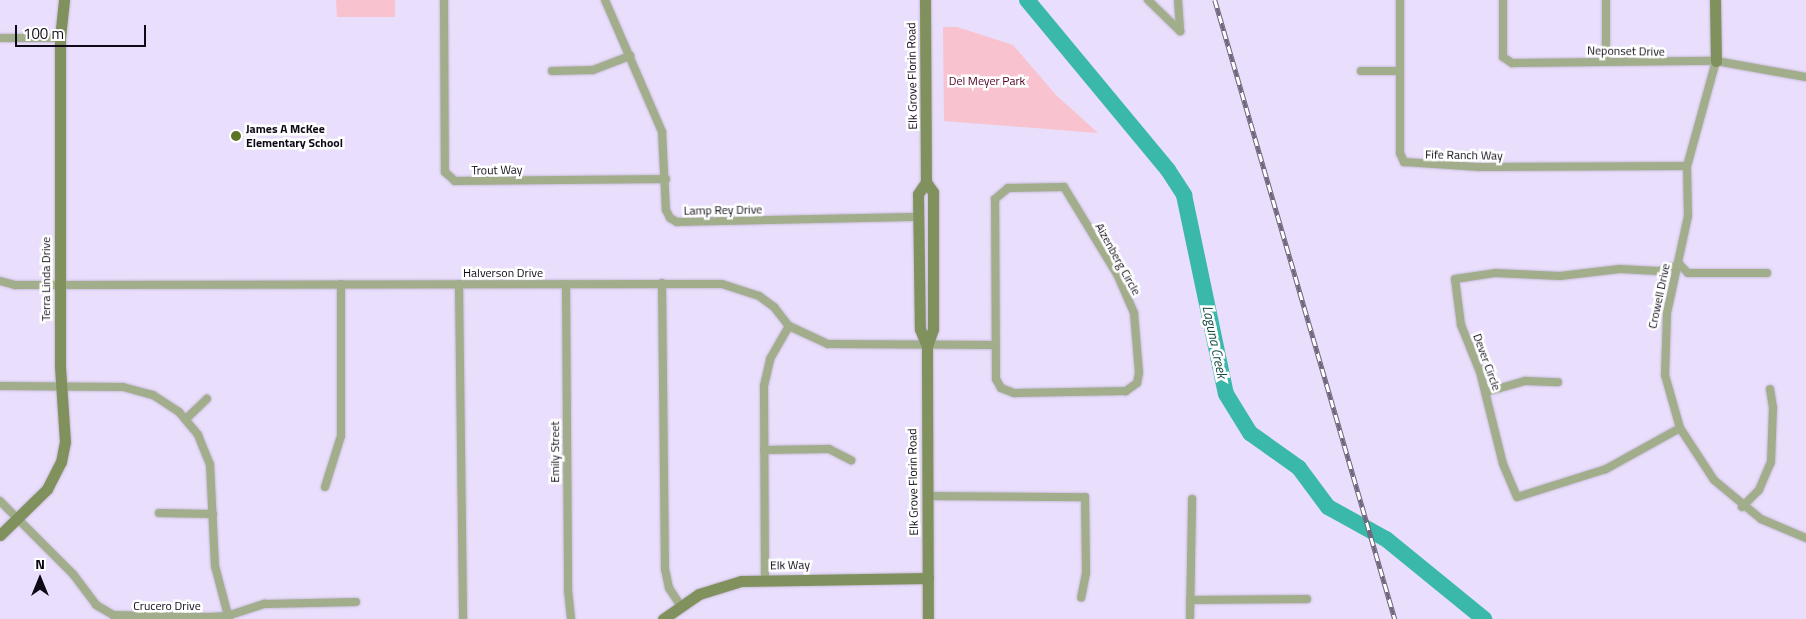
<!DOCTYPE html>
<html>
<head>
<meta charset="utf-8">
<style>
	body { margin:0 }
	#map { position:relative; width:1806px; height:619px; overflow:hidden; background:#e9defb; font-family:"Titillium Web",sans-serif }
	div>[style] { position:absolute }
	.green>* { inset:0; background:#f8c2ce }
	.river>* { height:16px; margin:-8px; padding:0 8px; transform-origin:8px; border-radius:8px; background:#3ab8a9 }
	.roads { filter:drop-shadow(0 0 1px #c6bcd7) drop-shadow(0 0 1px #c6bcd7) }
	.street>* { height:8px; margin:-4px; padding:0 4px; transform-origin:4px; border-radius:4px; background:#a1ad8b }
	.secondary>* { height:11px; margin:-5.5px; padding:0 5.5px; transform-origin:5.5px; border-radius:5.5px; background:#80915e }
	.rail>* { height:4.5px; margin-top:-2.25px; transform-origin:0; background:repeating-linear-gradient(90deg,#fff 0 8px,#70677c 0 16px); box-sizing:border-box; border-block:1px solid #70677c }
	.dots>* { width:14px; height:14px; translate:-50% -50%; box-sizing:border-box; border:2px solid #fff; border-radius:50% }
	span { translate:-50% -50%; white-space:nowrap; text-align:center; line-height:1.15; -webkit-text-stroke:5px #fff; paint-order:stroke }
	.street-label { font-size:12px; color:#0f0817 }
	.park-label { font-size:12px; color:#530224 }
	.poi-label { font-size:12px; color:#0f0817; font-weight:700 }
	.left { translate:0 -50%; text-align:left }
	.water-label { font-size:14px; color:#164b44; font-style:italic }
	.north { position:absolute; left:15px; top:554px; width:50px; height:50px; -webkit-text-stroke:4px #fff; paint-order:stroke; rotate:0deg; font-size:14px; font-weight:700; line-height:20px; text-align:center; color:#0f0817 }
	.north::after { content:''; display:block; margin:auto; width:18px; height:22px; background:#0f0817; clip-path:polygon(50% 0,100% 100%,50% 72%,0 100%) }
	.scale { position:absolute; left:15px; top:25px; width:131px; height:22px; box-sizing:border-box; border:2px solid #0f0817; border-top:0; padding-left:6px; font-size:15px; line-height:18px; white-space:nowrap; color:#0f0817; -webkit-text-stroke:4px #fff; paint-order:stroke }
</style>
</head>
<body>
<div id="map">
	<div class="green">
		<i style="clip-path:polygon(336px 0,395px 0,395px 17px,337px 17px)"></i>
		<i style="clip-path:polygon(943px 27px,957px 27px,1013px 45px,1056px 95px,1098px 133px,944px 121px)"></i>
	</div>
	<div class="river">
		<i style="left:1027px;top:0;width:221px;rotate:50.3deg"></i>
		<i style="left:1168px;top:170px;width:30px;rotate:57deg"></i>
		<i style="left:1184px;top:195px;width:203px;rotate:78.1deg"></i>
		<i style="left:1226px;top:394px;width:46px;rotate:58.4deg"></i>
		<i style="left:1250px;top:433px;width:60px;rotate:35.5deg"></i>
		<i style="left:1299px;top:468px;width:49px;rotate:53.4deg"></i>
		<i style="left:1328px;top:507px;width:66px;rotate:28.9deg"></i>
		<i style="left:1386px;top:539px;width:127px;rotate:39.2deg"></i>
	</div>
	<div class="roads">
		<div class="street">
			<i style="left:444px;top:0;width:172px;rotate:89.7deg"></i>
			<i style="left:445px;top:172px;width:13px;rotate:42deg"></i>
			<i style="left:455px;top:181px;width:211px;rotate:-0.5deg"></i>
			<i style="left:605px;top:0;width:144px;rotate:66.6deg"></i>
			<i style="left:662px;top:132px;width:78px;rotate:87.1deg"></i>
			<i style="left:666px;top:210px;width:9px;rotate:63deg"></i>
			<i style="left:670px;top:218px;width:8px;rotate:30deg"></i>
			<i style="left:677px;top:222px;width:242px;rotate:-1.2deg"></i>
			<i style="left:1148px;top:0;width:45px;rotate:44.1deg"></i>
			<i style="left:1178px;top:0;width:31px;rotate:86deg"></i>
			<i style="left:1400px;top:0;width:153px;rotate:90deg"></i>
			<i style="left:1400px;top:153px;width:10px;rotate:66deg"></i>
			<i style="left:1404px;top:162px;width:76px;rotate:3.8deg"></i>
			<i style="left:1480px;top:167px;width:207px;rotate:-0.3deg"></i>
			<i style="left:1503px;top:0;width:57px;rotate:90deg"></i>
			<i style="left:1503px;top:57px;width:11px;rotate:34deg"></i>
			<i style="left:1512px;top:63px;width:204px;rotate:-0.6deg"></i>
			<i style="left:1716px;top:61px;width:91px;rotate:10.1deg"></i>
			<i style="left:0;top:38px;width:60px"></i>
			<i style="left:1606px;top:61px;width:61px;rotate:-90deg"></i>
			<i style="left:1716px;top:61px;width:109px;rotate:105.4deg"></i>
			<i style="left:1687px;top:166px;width:50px;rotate:88.9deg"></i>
			<i style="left:1688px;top:216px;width:99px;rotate:102.2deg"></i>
			<i style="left:1667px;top:313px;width:62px;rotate:91.8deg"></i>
			<i style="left:1665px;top:375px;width:55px;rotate:74.2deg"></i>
			<i style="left:1680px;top:428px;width:62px;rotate:56.8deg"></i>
			<i style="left:1714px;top:480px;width:61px;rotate:39.7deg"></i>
			<i style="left:1761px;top:519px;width:49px;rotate:22.9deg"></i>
			<i style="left:552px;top:71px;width:41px;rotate:-1.4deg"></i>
			<i style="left:593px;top:70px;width:40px;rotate:-21deg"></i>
			<i style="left:1361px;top:71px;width:39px"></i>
			<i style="left:1064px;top:187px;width:102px;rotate:58.7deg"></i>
			<i style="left:1117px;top:274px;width:43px;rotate:66.4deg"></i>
			<i style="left:1134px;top:313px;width:60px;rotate:85.2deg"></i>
			<i style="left:1139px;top:373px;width:10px;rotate:101deg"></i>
			<i style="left:1137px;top:383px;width:14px;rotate:144deg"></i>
			<i style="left:1126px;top:391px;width:112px;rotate:179deg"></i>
			<i style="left:1014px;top:393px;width:14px;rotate:-159deg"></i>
			<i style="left:1001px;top:388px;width:10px;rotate:-119deg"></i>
			<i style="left:996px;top:379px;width:180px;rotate:-90.3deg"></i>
			<i style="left:995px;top:199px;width:17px;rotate:-40deg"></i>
			<i style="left:1008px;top:188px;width:56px;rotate:-1deg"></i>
			<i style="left:0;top:281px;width:16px;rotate:15deg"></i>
			<i style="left:15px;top:285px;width:45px"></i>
			<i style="left:60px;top:285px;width:662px;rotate:-0.09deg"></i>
			<i style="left:722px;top:284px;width:39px;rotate:18deg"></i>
			<i style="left:759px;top:296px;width:19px;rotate:36deg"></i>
			<i style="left:774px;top:307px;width:24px;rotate:52deg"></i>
			<i style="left:789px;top:326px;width:43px;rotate:24.8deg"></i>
			<i style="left:828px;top:344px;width:168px;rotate:0.3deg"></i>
			<i style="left:662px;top:283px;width:286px;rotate:89.4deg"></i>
			<i style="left:665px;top:569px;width:19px;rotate:78deg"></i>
			<i style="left:669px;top:588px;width:20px;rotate:57deg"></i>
			<i style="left:459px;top:284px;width:335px;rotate:89.3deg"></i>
			<i style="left:566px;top:284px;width:306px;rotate:89.6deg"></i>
			<i style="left:568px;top:590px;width:29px;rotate:84deg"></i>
			<i style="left:0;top:386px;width:123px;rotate:0.5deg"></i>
			<i style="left:123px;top:387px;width:31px;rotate:15deg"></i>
			<i style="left:153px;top:395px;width:31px;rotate:33deg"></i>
			<i style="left:179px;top:412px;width:30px;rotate:50deg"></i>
			<i style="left:198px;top:435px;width:31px;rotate:68deg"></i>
			<i style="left:210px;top:464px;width:102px;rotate:87.2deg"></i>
			<i style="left:215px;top:566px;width:55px;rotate:75.2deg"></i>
			<i style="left:1486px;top:392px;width:41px;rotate:-15.8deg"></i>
			<i style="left:1525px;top:381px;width:33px;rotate:2deg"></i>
			<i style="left:186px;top:419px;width:29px;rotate:-44deg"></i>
			<i style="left:1680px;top:428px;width:85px;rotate:151deg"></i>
			<i style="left:1606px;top:469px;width:93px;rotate:162.5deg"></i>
			<i style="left:1517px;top:497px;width:36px;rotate:-113deg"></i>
			<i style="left:1503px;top:464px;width:95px;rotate:-104deg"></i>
			<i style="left:1480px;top:372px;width:51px;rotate:-112deg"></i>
			<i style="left:1461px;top:325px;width:46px;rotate:-97.4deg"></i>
			<i style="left:1455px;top:279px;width:40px;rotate:-8.5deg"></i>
			<i style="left:1495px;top:273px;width:65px;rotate:2.6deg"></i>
			<i style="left:1560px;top:276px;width:60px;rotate:-6.7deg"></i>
			<i style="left:1620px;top:269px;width:38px;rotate:3deg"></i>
			<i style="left:1658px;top:271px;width:23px;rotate:-15deg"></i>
			<i style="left:1680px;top:265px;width:11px;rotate:45deg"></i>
			<i style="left:1688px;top:273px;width:79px"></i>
			<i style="left:764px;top:450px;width:65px;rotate:-0.9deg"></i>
			<i style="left:829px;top:449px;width:25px;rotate:27deg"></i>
			<i style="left:325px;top:487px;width:53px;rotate:-72.6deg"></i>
			<i style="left:341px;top:436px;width:152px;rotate:-90deg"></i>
			<i style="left:927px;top:496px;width:158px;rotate:0.4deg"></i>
			<i style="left:1085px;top:497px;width:76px;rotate:89.2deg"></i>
			<i style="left:1086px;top:573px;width:25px;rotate:101deg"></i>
			<i style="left:0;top:501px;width:103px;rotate:45deg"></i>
			<i style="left:73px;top:574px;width:39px;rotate:53deg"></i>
			<i style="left:96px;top:605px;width:20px;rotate:30deg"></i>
			<i style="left:113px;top:615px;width:96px;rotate:1.2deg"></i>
			<i style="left:209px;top:617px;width:18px;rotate:-3deg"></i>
			<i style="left:227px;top:616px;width:40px;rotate:-18deg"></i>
			<i style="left:265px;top:604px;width:91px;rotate:-1.3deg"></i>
			<i style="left:1742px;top:507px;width:24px;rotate:-45deg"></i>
			<i style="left:1759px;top:490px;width:30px;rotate:-67deg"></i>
			<i style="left:1771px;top:462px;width:54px;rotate:-87.9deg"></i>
			<i style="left:1773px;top:408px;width:19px;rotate:-99deg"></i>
			<i style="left:159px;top:513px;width:54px;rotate:1.1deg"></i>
			<i style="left:765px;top:579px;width:193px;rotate:-90.3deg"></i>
			<i style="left:764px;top:386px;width:28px;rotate:-77deg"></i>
			<i style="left:770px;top:359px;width:38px;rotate:-60deg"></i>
			<i style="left:1190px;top:600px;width:117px;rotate:-0.5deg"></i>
			<i style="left:1190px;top:619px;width:120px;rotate:-89deg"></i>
		</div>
		<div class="secondary">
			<i style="left:925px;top:0;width:182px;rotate:89.7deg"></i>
			<i style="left:926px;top:182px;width:12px;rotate:55deg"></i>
			<i style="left:933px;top:192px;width:137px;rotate:90deg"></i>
			<i style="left:933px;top:329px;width:18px;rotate:109deg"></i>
			<i style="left:927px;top:346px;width:15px;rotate:90deg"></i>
			<i style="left:927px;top:361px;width:258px;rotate:89.8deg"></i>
			<i style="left:1715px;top:0;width:61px;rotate:89.1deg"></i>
			<i style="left:926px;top:182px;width:14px;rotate:124deg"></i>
			<i style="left:918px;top:194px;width:135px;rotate:89.2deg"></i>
			<i style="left:920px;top:329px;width:18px;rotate:68deg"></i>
			<i style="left:0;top:535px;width:66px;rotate:-44.4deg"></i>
			<i style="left:47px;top:489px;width:30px;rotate:-63deg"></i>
			<i style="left:61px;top:462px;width:20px;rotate:-79deg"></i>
			<i style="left:65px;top:442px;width:76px;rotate:-93.8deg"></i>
			<i style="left:60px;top:366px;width:328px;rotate:-90deg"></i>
			<i style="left:60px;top:38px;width:38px;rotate:-84deg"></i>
			<i style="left:663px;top:619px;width:44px;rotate:-34.8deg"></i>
			<i style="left:699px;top:594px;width:44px;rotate:-17.2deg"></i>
			<i style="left:741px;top:581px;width:187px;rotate:-0.9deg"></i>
		</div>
	</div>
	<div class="rail">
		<i style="left:1215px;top:0;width:645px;rotate:73.79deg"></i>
	</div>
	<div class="dots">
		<i style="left:236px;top:136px;background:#5e7425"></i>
	</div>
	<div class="street-label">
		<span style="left:1626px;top:51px;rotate:1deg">Neponset Drive</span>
		<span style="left:912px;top:76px;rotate:-91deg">Elk Grove Florin Road</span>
		<span style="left:1464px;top:155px;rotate:1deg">Fife Ranch Way</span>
		<span style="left:497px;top:170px;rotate:-1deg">Trout Way</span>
		<span style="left:723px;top:210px;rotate:-1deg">Lamp Rey Drive</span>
		<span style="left:1118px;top:259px;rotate:61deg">Aizenberg Circle</span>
		<span style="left:503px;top:273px">Halverson Drive</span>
		<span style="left:46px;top:279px;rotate:-90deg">Terra Linda Drive</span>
		<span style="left:1659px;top:296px;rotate:-78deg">Crowell Drive</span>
		<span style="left:1487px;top:362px;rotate:70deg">Dever Circle</span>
		<span style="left:555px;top:452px;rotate:-90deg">Emily Street</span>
		<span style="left:913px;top:482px;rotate:-91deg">Elk Grove Florin Road</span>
		<span style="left:790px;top:565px;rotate:-1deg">Elk Way</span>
		<span style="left:167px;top:606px">Crucero Drive</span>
	</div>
	<div class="park-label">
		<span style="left:987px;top:81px">Del Meyer Park</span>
	</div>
	<div class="poi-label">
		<span class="left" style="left:246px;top:136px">James A McKee<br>Elementary School</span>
	</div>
	<div class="water-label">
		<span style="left:1215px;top:342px;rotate:78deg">Laguna Creek</span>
	</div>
	<div class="north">N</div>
	<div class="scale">100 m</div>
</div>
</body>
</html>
